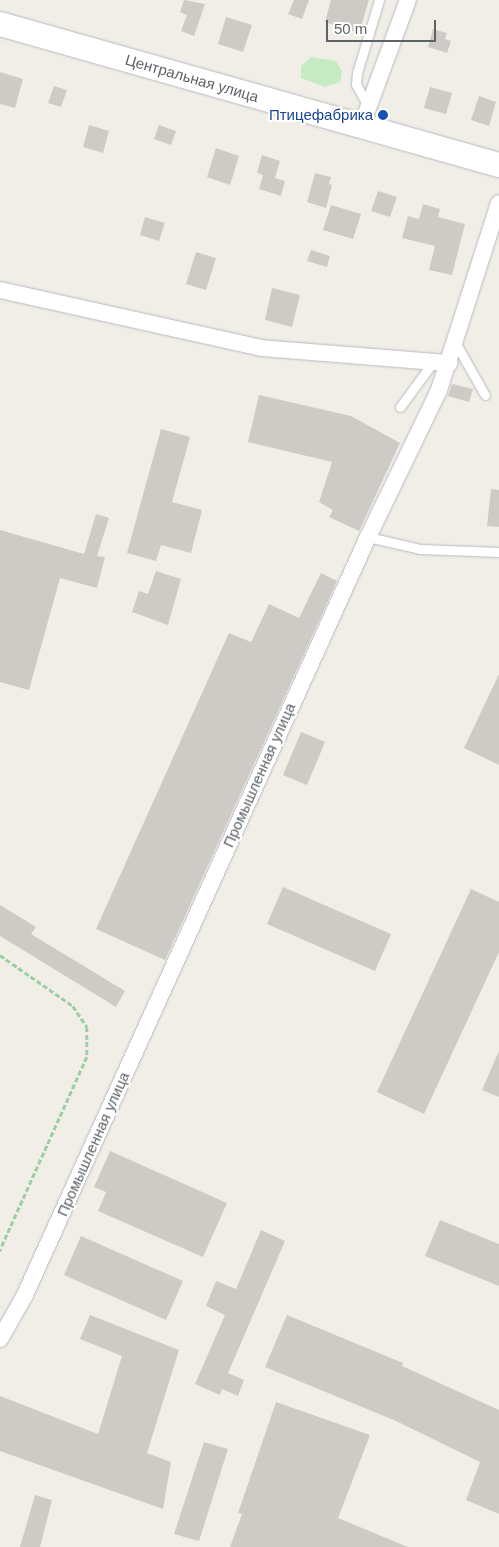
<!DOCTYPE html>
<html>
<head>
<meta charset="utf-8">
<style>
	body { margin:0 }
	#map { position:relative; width:499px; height:1547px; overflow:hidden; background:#f1eee7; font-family:Arial,sans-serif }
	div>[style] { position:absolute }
	.green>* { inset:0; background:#c6eac2 }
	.building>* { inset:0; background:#cecbc6 }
	.path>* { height:2.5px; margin-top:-1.25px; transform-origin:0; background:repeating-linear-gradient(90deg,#9ccea5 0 5px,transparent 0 7.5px) }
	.roads { filter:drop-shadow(0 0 1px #b7babe) drop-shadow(0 0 1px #b7babe) }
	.lane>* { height:9px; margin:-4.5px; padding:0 4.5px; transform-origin:4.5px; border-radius:4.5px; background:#fff }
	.street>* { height:16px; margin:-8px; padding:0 8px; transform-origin:8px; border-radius:8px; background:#fff }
	.secondary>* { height:24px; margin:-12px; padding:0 12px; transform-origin:12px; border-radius:12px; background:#fff }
	.dots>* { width:14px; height:14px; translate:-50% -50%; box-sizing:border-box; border:2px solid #fff; border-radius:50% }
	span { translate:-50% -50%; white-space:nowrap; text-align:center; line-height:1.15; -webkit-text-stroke:4px #fff; paint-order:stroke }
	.street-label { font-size:15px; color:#5e6368 }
	.transit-label { font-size:15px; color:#164399 }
	.right { translate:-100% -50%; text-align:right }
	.scale { position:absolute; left:326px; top:20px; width:110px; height:22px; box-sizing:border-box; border:2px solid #5e6368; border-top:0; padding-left:6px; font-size:15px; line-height:18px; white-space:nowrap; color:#5e6368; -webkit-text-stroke:4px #fff; paint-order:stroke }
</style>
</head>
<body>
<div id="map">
	<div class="green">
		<i style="clip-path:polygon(311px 57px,336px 61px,342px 71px,340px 82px,325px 87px,301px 78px,301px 66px)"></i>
	</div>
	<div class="building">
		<i style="clip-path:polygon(184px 0,205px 4px,194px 36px,181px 31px,187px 15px,180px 12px)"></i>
		<i style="clip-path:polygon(294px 0,309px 0,302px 19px,288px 14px)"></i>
		<i style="clip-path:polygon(331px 0,369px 0,359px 33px,325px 22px)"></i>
		<i style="clip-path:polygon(226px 17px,252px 25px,243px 52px,218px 44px)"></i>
		<i style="clip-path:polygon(433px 29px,447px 33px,445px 39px,451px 41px,447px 53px,428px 47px)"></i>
		<i style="clip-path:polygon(0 72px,23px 79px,15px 108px,0 104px)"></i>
		<i style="clip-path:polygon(54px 86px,67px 90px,61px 107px,48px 103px)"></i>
		<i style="clip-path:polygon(430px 87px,452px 93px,446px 114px,424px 108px)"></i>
		<i style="clip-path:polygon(479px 96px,496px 102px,489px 126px,471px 120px)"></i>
		<i style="clip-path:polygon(89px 125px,109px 131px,103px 153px,83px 147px)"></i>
		<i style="clip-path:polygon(159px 125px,176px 131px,171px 145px,154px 139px)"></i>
		<i style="clip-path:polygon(216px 148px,239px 156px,230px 185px,207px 177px)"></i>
		<i style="clip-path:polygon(262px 155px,280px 161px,275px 178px,285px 181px,281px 196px,259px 189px,263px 175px,257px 173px)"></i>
		<i style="clip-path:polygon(315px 173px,331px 177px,329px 184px,332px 185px,326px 208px,307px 202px)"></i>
		<i style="clip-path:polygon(378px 191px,397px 197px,390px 217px,371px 211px)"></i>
		<i style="clip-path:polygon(423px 204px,440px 209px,438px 217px,465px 224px,452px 275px,429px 270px,435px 246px,402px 238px,408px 216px,419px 219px)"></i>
		<i style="clip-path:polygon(331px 205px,361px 214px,353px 239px,323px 230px)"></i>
		<i style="clip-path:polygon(145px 217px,165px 223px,159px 241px,140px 235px)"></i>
		<i style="clip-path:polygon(311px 250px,330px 256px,327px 267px,307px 261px)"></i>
		<i style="clip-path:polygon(196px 252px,216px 258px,206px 290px,186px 284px)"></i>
		<i style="clip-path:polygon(272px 288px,300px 295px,292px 327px,265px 320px)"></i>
		<i style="clip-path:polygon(452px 384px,473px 389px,469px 402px,448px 396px)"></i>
		<i style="clip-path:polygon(259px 395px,351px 416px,400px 443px,359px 531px,329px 517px,333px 510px,319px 502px,332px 462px,248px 442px)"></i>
		<i style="clip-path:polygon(161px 429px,190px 437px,172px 502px,202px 510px,191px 553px,161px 545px,156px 561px,127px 553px)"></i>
		<i style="clip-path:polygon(491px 489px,499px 490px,499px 527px,487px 526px)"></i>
		<i style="clip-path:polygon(96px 514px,109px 518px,97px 556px,105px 557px,97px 588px,60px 578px,29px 690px,0 682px,0 530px,84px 554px)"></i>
		<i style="clip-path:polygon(156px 571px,181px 579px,168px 625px,132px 612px,139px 591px,148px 594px)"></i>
		<i style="clip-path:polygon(321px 573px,337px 581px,165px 960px,96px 929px,229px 633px,251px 642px,269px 604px,299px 618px)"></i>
		<i style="clip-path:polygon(499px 674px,499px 765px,464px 748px)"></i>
		<i style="clip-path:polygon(301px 732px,325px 742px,307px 785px,283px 775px)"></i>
		<i style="clip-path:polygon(283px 887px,391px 934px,375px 971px,267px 924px)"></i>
		<i style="clip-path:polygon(471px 889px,499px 902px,499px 952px,424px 1114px,377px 1092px)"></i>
		<i style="clip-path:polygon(0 905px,36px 927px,31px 934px,125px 991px,116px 1007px,0 936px)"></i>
		<i style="clip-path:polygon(499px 1051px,499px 1097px,482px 1090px)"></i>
		<i style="clip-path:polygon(110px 1151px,227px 1203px,203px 1257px,98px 1211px,106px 1192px,94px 1187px)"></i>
		<i style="clip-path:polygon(440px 1220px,499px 1244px,499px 1286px,425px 1256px)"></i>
		<i style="clip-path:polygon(261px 1230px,285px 1241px,228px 1373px,244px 1380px,238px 1396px,222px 1389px,220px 1395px,195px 1384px,225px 1315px,206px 1306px,216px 1281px,236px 1289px)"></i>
		<i style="clip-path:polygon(81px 1236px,183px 1281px,166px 1320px,64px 1275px)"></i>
		<i style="clip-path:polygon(90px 1315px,179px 1350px,147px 1453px,171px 1462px,163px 1509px,0 1451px,0 1396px,98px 1434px,122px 1356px,80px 1339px)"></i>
		<i style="clip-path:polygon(287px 1315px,403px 1363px,402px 1366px,499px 1410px,499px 1514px,466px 1500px,480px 1462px,396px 1421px,265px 1367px)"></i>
		<i style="clip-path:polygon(276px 1402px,370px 1435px,338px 1518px,408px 1547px,230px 1547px,242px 1514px,238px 1513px)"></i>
		<i style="clip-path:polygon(204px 1442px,228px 1449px,199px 1541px,174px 1534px)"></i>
		<i style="clip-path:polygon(35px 1495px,52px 1500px,40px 1547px,20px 1547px)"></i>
	</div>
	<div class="path">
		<i style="left:0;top:955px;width:89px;rotate:34.9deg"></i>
		<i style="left:73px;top:1006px;width:25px;rotate:56deg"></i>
		<i style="left:87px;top:1027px;width:30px;rotate:90deg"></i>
		<i style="left:87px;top:1057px;width:213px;rotate:114.2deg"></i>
	</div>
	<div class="roads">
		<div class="lane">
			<i style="left:368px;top:106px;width:25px;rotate:-119deg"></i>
			<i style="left:356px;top:84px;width:11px;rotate:-85deg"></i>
			<i style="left:357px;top:73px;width:76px;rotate:-73.2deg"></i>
			<i style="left:455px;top:342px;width:61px;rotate:60.5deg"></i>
			<i style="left:400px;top:407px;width:56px;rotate:-53.7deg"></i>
			<i style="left:368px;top:537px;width:53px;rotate:13deg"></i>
			<i style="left:420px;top:549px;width:79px;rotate:2.2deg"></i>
		</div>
		<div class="street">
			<i style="left:361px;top:127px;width:135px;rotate:-69.7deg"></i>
			<i style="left:0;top:290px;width:267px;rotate:12.5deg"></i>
			<i style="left:261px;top:348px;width:189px;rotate:4.6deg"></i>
			<i style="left:0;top:1339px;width:48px;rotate:-60.3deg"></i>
			<i style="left:24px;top:1297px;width:834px;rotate:-65.65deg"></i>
			<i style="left:368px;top:537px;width:163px;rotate:-64.2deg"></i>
			<i style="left:439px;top:390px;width:196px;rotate:-72.2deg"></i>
		</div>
		<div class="secondary">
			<i style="left:0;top:24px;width:519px;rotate:15.78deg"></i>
		</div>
	</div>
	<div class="dots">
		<i style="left:383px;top:115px;background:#1a4fb4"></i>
	</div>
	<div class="street-label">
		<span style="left:192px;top:78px;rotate:16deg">Центральная улица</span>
		<span style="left:259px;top:775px;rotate:-66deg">Промышленная улица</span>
		<span style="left:93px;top:1144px;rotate:-66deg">Промышленная улица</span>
	</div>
	<div class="transit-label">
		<span class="right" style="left:373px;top:115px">Птицефабрика</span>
	</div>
	<div class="scale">50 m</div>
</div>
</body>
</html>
